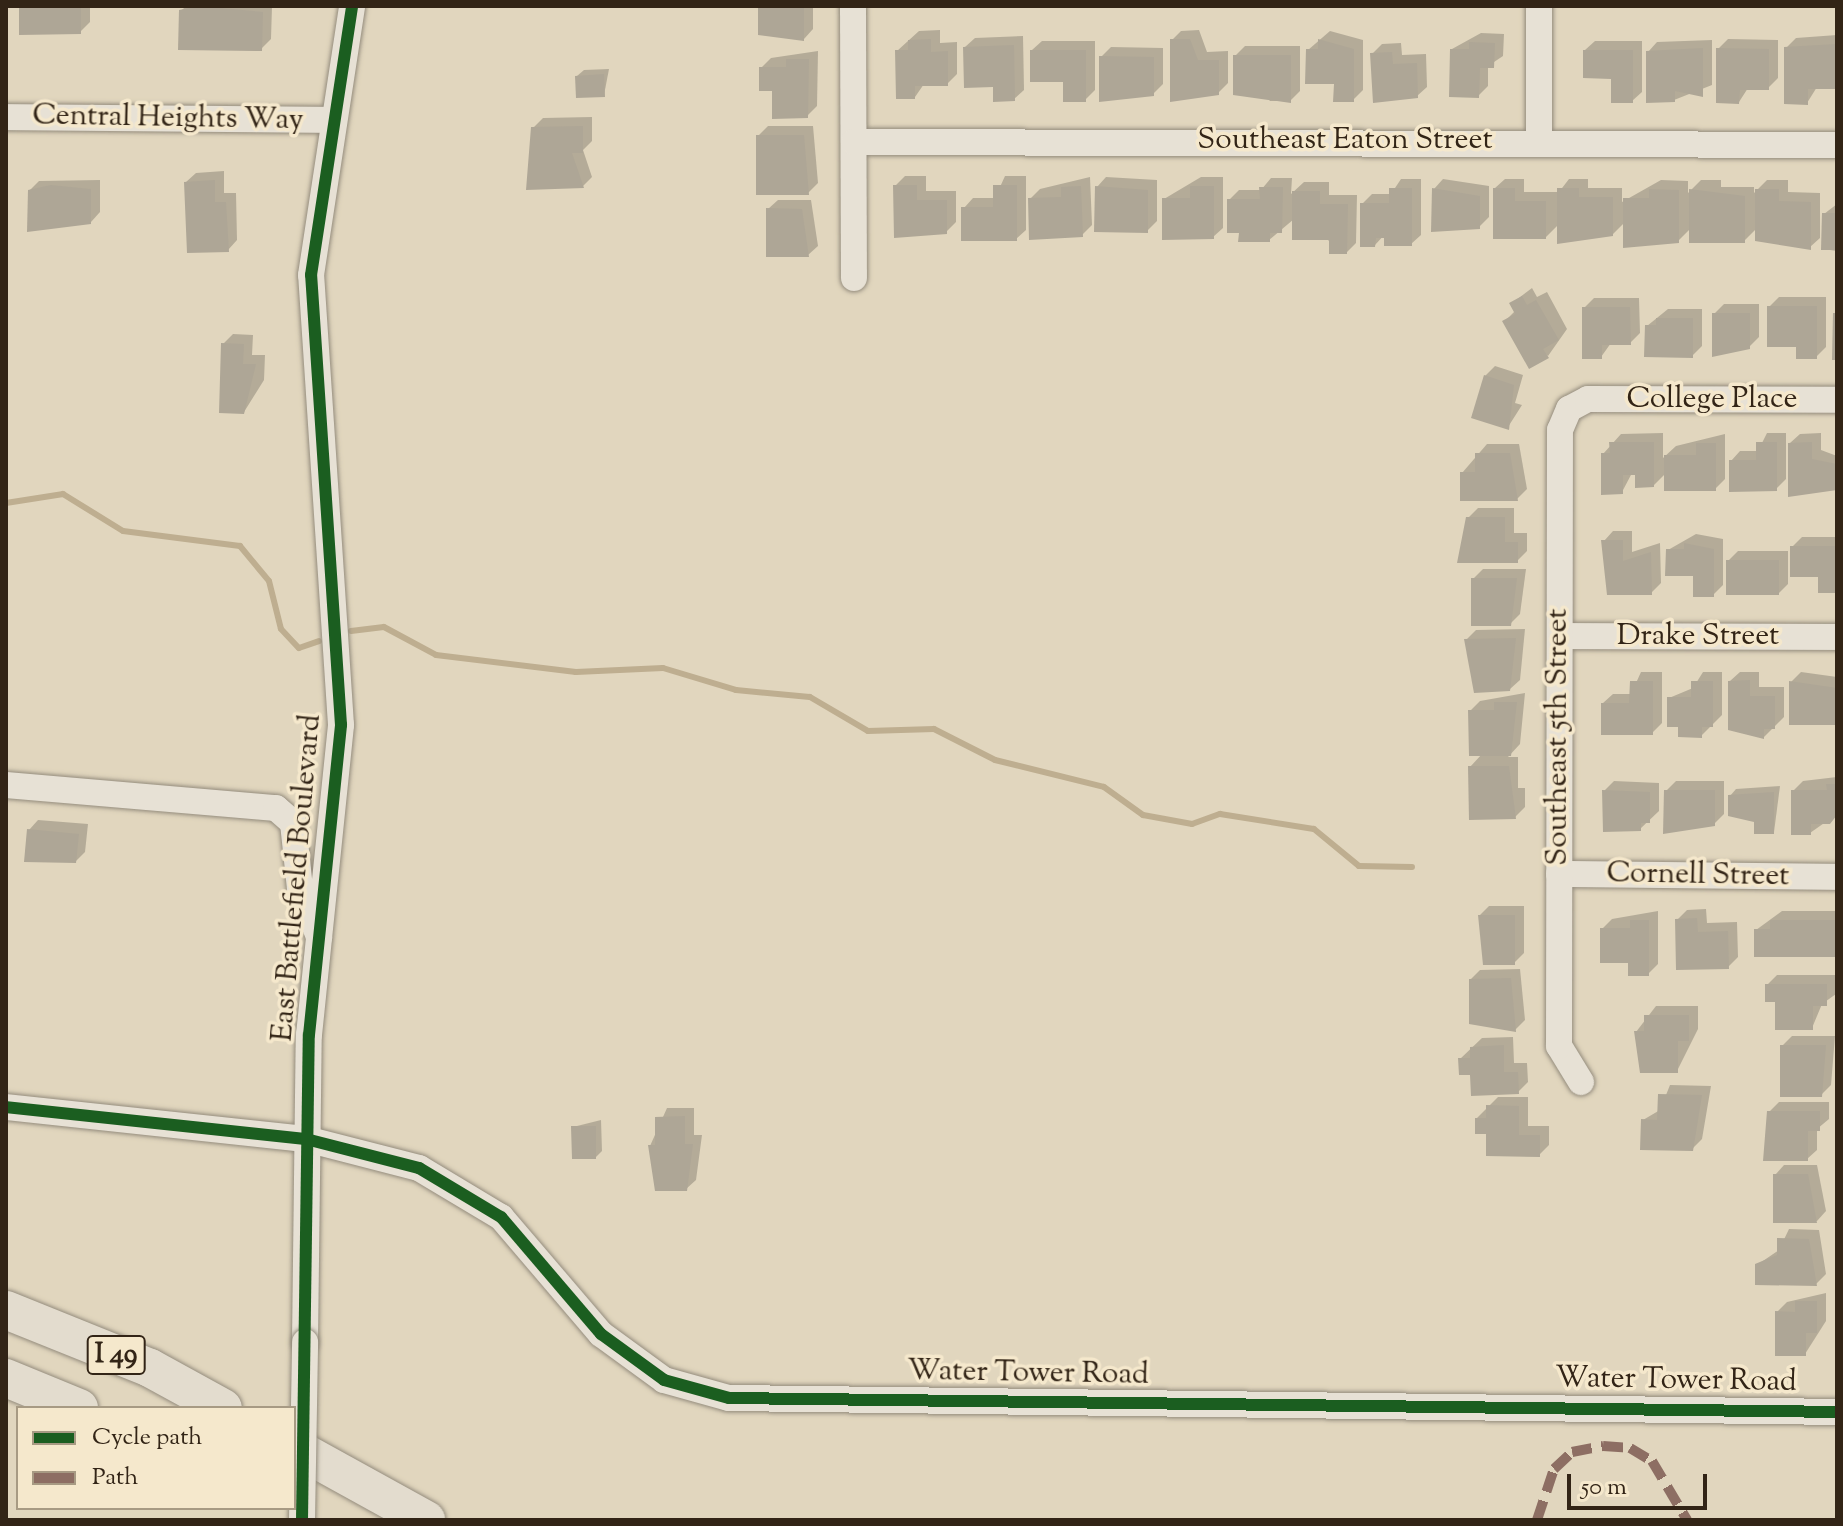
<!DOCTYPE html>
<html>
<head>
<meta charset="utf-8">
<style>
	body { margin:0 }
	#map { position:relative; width:1843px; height:1526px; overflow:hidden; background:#e1d6be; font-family:"Sorts Mill Goudy",serif }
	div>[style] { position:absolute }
	.shadow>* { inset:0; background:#0003 }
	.stream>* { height:6px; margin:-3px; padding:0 3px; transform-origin:3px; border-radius:3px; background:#beae90 }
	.building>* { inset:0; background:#aea696 }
	.roads { filter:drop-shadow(0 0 2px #948c7d) drop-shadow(0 0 2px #948c7d) }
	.minor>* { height:26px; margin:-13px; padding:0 13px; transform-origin:13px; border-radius:13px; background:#e7e1d5 }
	.highway>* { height:38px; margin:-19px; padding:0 19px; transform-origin:19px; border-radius:19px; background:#e3dcce }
	.bridges { filter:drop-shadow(0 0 2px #948c7d) drop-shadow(0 0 2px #948c7d) }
	.minor-bridge>* { height:26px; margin:-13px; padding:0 13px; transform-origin:13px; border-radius:13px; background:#e7e1d5 }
	.quiet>* { height:10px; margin-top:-5px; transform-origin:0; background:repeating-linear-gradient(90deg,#8d6e63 0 20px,transparent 0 30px) }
	.cycleway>* { height:12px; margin:-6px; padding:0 6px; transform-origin:6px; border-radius:6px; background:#1b5e20 }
	span { translate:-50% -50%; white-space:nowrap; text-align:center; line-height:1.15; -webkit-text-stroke:7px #f5e8cc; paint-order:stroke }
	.shield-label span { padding:2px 6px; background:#f5e8cc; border:2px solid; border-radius:6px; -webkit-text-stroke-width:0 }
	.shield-label { font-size:28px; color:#322416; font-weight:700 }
	.street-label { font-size:30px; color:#322416 }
	.frame { position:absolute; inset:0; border:8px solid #322416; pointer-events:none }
	.legend { position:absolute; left:16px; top:1406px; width:280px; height:104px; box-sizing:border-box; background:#f5e8cc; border:2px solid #a79a83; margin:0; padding:10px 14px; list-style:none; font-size:24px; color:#322416 }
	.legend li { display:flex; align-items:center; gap:16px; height:40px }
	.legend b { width:40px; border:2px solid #a79a83 }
	.scale { position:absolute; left:1567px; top:1474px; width:140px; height:36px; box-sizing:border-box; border:4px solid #322416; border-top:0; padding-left:10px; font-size:24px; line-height:28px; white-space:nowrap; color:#322416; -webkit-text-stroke:6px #f5e8cc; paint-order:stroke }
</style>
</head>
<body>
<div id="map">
	<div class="shadow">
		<i style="clip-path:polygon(21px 6px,90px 6px,90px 22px,80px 32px)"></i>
		<i style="clip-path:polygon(186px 6px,272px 6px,271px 39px,261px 49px,181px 11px)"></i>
		<i style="clip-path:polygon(758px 6px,813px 6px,813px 29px,804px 39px)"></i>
		<i style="clip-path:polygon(940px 30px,940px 43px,957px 42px,957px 74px,947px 84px,924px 84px,915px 97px,897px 51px,919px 31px)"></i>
		<i style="clip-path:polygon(1199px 30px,1207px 52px,1228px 51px,1228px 83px,1218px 93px,1172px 40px,1181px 31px)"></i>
		<i style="clip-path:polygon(1330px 31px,1363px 40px,1363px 90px,1353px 100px,1308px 50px)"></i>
		<i style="clip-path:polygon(1481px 33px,1504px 34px,1503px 56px,1488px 66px,1488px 86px,1478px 96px,1452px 49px)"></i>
		<i style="clip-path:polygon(1837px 35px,1837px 86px,1817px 87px,1807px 103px,1786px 48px,1796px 38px)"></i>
		<i style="clip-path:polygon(1023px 36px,1024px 90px,1014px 99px,965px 47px,975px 38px)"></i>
		<i style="clip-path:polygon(1728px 39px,1778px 40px,1778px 78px,1768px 88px,1748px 88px,1739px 102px,1718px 49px)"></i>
		<i style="clip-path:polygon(1712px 40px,1712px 85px,1674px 100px,1648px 52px,1657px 42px)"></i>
		<i style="clip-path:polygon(1042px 41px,1095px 41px,1095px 90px,1085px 100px,1032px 50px)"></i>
		<i style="clip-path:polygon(1595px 41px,1642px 41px,1642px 92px,1632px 101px,1585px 50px)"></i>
		<i style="clip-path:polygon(1401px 43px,1402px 55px,1426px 54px,1427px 87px,1417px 96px,1372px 54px,1382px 44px)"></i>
		<i style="clip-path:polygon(1245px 46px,1300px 46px,1300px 91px,1290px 101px,1270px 101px,1235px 56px)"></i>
		<i style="clip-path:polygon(1111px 47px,1163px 48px,1163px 84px,1153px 94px,1101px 100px,1101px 57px)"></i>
		<i style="clip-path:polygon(818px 51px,817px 106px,807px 116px,761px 68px,771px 58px)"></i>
		<i style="clip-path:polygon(609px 69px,604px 95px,577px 76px,584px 70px)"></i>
		<i style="clip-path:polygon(592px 117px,592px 141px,583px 150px,592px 177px,583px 186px,528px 188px,533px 128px,543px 118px)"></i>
		<i style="clip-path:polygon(768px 126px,813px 126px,818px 183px,808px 193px,758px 136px)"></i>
		<i style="clip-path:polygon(224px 171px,224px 193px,236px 193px,237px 240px,228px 250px,186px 182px,196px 173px)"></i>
		<i style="clip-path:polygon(905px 176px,926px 176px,926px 191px,956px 191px,956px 222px,946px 232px,895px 186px)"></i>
		<i style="clip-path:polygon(1005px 176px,1026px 176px,1026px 230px,1016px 239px,964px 208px,973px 198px,995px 198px)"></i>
		<i style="clip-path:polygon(1090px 177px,1092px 225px,1082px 235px,1030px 199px,1040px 189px)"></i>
		<i style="clip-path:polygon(1106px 177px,1157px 180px,1157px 221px,1147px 231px,1097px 187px)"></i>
		<i style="clip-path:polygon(1201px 177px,1223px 177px,1223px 228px,1213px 237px,1164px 199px)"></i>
		<i style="clip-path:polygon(1271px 178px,1292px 178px,1291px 194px,1304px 182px,1329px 182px,1329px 195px,1357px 195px,1356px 243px,1347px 252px,1294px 219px,1269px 240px,1241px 231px,1229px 200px,1239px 190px,1261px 190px)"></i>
		<i style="clip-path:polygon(1401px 179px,1421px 179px,1421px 235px,1411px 244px,1386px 233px,1375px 245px,1362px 204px,1372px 194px,1391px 194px)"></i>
		<i style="clip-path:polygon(1443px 179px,1489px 186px,1489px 217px,1479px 227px,1434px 189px)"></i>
		<i style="clip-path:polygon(1505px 179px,1524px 179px,1524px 192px,1559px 192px,1569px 179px,1588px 179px,1588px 188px,1622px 188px,1622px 202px,1661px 180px,1688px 181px,1688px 193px,1701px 180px,1721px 180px,1721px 187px,1754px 187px,1754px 193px,1767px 180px,1788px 180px,1788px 192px,1820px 193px,1820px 238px,1810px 247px,1757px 228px,1744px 241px,1691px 228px,1678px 241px,1625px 222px,1612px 235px,1559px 224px,1546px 237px,1495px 188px)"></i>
		<i style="clip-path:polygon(100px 180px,100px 212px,91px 222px,30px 190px,39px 181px)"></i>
		<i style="clip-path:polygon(778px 200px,811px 200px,818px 246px,808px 255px,768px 209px)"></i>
		<i style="clip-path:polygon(1837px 204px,1837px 251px,1823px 249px,1824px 214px)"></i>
		<i style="clip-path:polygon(1532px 288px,1537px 297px,1547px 292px,1567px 329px,1548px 356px,1504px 322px,1515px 311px,1511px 304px)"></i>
		<i style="clip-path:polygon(1779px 297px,1826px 297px,1826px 347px,1816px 357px,1769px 307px)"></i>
		<i style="clip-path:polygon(1594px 298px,1639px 298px,1640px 333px,1630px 343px,1611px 343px,1601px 357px,1584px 308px)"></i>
		<i style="clip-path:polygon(1724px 304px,1759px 304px,1759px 337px,1749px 347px,1714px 314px)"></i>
		<i style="clip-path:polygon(1668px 309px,1702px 309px,1702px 346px,1692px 356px,1647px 326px)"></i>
		<i style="clip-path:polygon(233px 334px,253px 335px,252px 355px,265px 355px,264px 380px,244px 412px,223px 344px)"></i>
		<i style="clip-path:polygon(1495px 366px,1523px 375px,1515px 403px,1522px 405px,1508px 427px,1485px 376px)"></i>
		<i style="clip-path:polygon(1663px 433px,1663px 458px,1676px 446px,1725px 434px,1725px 479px,1715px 489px,1666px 473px,1654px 485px,1632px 473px,1622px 492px,1603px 454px,1621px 434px)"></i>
		<i style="clip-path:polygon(1767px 433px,1786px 433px,1786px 479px,1776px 489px,1731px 461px,1740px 451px,1758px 451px)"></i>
		<i style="clip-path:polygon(1821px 433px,1821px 450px,1837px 456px,1837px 488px,1790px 443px,1800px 434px)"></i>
		<i style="clip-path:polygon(1487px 444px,1519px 444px,1527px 489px,1517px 499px,1462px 473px)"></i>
		<i style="clip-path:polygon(1478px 508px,1514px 508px,1514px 533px,1527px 533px,1527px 551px,1517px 561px,1468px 518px)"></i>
		<i style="clip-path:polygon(1613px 531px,1632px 531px,1632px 552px,1660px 543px,1661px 583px,1651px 593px,1604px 541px)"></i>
		<i style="clip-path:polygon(1696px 534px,1723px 539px,1723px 585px,1713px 595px,1668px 550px)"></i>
		<i style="clip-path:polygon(1802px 537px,1837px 537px,1837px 591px,1792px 547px)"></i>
		<i style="clip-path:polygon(1738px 551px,1788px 551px,1788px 584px,1778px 594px,1728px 561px)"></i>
		<i style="clip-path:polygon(1483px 569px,1526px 569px,1520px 614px,1510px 624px,1473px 579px)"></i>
		<i style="clip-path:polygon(1525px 629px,1520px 680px,1510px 689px,1466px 640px,1476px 630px)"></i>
		<i style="clip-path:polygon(1641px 672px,1662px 672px,1662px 723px,1652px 733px,1603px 703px,1613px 694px,1631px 694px)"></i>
		<i style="clip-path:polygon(1703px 672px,1722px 672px,1722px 715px,1701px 736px,1680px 725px,1669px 698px,1693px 688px)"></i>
		<i style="clip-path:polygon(1740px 672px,1759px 672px,1759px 687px,1784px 687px,1784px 717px,1764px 737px,1730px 681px)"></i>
		<i style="clip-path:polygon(1801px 672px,1837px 677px,1837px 723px,1791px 682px)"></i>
		<i style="clip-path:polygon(1525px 693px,1520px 744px,1508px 757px,1518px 757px,1518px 788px,1525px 788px,1525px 807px,1515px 817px,1470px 767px,1482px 754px,1470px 711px,1480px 701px)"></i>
		<i style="clip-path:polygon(1837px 777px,1837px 814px,1810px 833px,1793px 791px,1803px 781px)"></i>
		<i style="clip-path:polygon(1614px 781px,1659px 783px,1659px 811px,1640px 829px,1604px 791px)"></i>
		<i style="clip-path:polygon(1676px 781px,1724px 781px,1724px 814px,1714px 824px,1666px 832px,1666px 791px)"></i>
		<i style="clip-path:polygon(1780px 786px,1774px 832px,1730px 796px,1736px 789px)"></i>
		<i style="clip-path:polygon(38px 820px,88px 824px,85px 852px,76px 861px,29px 830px)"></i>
		<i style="clip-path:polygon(1489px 906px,1524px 906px,1524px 953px,1514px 963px,1480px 915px)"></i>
		<i style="clip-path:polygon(1706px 909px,1707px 923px,1737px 922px,1738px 957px,1728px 967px,1677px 920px,1687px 910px)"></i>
		<i style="clip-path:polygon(1658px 911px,1658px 964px,1648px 974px,1602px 929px,1612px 919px)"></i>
		<i style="clip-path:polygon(1782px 911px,1837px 911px,1837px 955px,1756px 930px)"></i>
		<i style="clip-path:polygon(1520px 969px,1525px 1020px,1515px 1030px,1471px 979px,1480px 970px)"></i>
		<i style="clip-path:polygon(1777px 975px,1836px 975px,1836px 994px,1822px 1004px,1812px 1028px,1777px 1000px,1767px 985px)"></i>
		<i style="clip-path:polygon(1656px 1006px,1698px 1006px,1698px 1029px,1677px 1071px,1636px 1032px)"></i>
		<i style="clip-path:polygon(1792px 1036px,1835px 1036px,1831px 1085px,1821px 1095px,1782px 1046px)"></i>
		<i style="clip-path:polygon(1513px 1037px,1514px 1063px,1527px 1063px,1528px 1082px,1518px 1092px,1472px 1073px,1460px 1059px,1482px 1038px)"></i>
		<i style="clip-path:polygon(1670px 1085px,1711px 1086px,1702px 1139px,1692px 1149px,1643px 1120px,1660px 1110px)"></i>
		<i style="clip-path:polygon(1498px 1097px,1528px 1097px,1528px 1126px,1549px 1126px,1549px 1145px,1539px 1155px,1488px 1133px,1477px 1118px)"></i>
		<i style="clip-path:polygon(1779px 1102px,1829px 1102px,1829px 1119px,1817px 1129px,1817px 1150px,1807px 1159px,1769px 1112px)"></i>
		<i style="clip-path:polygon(667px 1108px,694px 1108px,694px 1135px,702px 1135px,696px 1180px,686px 1189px,650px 1146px)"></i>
		<i style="clip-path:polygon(601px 1120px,602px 1151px,596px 1157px,573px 1127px)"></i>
		<i style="clip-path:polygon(1784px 1165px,1817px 1165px,1826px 1211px,1817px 1221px,1775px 1221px,1775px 1175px)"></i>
		<i style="clip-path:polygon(1789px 1229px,1819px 1230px,1826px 1274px,1816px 1284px,1757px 1265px,1779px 1250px)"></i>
		<i style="clip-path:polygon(1826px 1293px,1826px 1321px,1805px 1354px,1777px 1312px,1787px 1302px)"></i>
	</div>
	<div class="stream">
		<i style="left:6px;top:503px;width:58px;rotate:-9deg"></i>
		<i style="left:63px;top:494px;width:70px;rotate:31.7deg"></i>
		<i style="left:123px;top:531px;width:118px;rotate:7.3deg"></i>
		<i style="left:240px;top:546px;width:45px;rotate:50.4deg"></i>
		<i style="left:269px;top:581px;width:49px;rotate:76deg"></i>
		<i style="left:281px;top:629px;width:26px;rotate:47deg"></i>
		<i style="left:299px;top:648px;width:21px;rotate:-19deg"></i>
		<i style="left:351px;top:631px;width:33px;rotate:-7deg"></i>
		<i style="left:384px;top:627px;width:59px;rotate:28.3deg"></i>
		<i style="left:436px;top:655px;width:141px;rotate:6.9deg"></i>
		<i style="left:576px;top:672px;width:87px;rotate:-2.6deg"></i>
		<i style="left:663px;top:668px;width:76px;rotate:16.8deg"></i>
		<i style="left:736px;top:690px;width:74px;rotate:5.4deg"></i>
		<i style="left:810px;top:697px;width:67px;rotate:30.4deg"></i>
		<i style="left:868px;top:731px;width:66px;rotate:-1.7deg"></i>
		<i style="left:934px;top:729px;width:68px;rotate:26.9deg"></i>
		<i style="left:995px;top:760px;width:112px;rotate:13.9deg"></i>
		<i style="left:1104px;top:787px;width:48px;rotate:35.7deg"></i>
		<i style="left:1143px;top:815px;width:50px;rotate:10.4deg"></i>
		<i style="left:1192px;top:824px;width:30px;rotate:-20deg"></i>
		<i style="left:1220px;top:814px;width:95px;rotate:9.1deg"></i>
		<i style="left:1314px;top:829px;width:58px;rotate:39.4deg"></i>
		<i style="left:1359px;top:866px;width:53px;rotate:1.1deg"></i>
	</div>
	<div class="building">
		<i style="clip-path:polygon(19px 6px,81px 6px,81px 34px,19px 35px)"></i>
		<i style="clip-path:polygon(199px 6px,263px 12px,262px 51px,178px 50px,179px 10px)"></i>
		<i style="clip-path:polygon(758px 6px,804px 6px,804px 41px,758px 35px)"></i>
		<i style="clip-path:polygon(931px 39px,931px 52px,948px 51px,948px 86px,915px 86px,915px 99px,896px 99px,895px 50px,908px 50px,908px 40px)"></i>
		<i style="clip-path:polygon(1170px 39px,1190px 39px,1198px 60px,1219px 60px,1219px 95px,1170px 102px)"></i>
		<i style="clip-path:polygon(1318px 39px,1354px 49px,1354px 102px,1333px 102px,1334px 84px,1305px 84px,1306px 49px,1318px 49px)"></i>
		<i style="clip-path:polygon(1469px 42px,1495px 43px,1494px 68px,1480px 68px,1479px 98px,1449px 97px,1450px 49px,1469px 49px)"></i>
		<i style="clip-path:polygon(1837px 44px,1837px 89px,1808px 89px,1808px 105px,1784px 104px,1784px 47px)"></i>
		<i style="clip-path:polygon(1014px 45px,1015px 101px,993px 102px,993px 87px,964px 88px,963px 47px)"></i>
		<i style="clip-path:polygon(1703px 48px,1703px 97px,1675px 91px,1675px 102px,1646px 103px,1646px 51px)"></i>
		<i style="clip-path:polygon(1716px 48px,1769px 49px,1769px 90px,1740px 90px,1739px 104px,1716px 103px)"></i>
		<i style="clip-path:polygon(1030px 50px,1086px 50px,1086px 102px,1063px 102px,1063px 82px,1030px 82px)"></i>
		<i style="clip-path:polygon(1583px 50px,1633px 50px,1633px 103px,1611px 103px,1611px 79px,1583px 78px)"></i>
		<i style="clip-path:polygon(1392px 52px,1393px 64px,1417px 63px,1418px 98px,1373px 103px,1370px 53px)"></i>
		<i style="clip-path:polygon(1233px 55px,1291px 55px,1291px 103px,1233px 95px)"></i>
		<i style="clip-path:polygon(1099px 56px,1154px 57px,1154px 96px,1099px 102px)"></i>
		<i style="clip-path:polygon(786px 59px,809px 59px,808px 118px,772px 119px,772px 91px,759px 91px,759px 67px,786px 67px)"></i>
		<i style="clip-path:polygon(604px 74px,605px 97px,576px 98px,575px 76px)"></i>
		<i style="clip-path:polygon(583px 126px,583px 153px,572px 153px,584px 188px,526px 190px,531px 127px)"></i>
		<i style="clip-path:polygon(756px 135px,804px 135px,809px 195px,756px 195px)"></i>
		<i style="clip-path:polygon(215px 180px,215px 202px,226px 202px,229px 252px,187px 253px,184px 182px)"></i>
		<i style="clip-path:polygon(51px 185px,91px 189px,91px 224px,27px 232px,28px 190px)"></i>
		<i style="clip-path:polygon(893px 185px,917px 185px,917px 200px,947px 200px,947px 234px,894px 238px)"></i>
		<i style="clip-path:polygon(993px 185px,1017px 185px,1017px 241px,961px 241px,961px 207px,993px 207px)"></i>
		<i style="clip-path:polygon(1081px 186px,1083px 237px,1029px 240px,1028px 198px,1061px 197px,1061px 187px)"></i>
		<i style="clip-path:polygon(1095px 186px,1148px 190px,1148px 233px,1094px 232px)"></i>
		<i style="clip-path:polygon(1190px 186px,1214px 186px,1214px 239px,1162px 240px,1162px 198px,1190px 198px)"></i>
		<i style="clip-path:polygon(1259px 187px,1283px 187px,1282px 233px,1270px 233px,1270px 242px,1238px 242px,1239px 233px,1227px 233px,1227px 199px,1260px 199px)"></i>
		<i style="clip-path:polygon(1389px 188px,1412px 188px,1412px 246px,1384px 246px,1384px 238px,1376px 238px,1375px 247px,1360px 247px,1360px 203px,1389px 203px)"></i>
		<i style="clip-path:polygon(1432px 188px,1480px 196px,1480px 229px,1431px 232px)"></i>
		<i style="clip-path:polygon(1493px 188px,1515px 188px,1515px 201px,1546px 201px,1546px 239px,1493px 239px)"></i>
		<i style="clip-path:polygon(1557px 188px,1579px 188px,1579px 197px,1613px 197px,1613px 236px,1557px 244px)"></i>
		<i style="clip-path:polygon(1649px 189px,1679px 190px,1679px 243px,1623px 248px,1623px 198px,1649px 198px)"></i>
		<i style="clip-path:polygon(1689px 189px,1745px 196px,1745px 243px,1689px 243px)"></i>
		<i style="clip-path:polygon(1755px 189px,1779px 189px,1779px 201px,1811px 202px,1811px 250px,1755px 241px)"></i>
		<i style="clip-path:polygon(1292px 191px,1320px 191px,1320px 204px,1348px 204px,1347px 254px,1329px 254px,1329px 240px,1292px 240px)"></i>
		<i style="clip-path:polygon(766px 208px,802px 209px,809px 257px,766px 257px)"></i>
		<i style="clip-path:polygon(1822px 213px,1837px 213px,1837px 250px,1821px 250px)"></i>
		<i style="clip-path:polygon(1522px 296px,1527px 305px,1536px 300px,1559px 340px,1543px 349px,1549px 358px,1529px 369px,1502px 321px,1515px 314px,1509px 303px)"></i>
		<i style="clip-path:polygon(1767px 306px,1817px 306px,1817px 359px,1796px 359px,1796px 347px,1767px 347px)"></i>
		<i style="clip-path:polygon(1582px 307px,1630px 307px,1631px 345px,1602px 345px,1602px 359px,1582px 359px)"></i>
		<i style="clip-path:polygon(1712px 313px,1750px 313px,1750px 349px,1712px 357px)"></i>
		<i style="clip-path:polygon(1833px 313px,1837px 313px,1837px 360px,1832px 360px)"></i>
		<i style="clip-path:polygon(1656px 318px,1693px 318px,1693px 358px,1644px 357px,1645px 325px,1656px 325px)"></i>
		<i style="clip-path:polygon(221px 343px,244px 344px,243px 364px,256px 364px,244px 414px,219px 413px)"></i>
		<i style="clip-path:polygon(1484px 375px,1514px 385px,1509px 430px,1471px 418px)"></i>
		<i style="clip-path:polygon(1609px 442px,1654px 442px,1654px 487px,1635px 488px,1635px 475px,1623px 475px,1623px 494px,1601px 495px,1601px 453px,1610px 453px)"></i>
		<i style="clip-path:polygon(1756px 442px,1777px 442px,1777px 491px,1729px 492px,1729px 460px,1756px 460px)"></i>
		<i style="clip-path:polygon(1812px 442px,1812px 459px,1837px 464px,1837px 490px,1788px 497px,1788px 443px)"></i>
		<i style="clip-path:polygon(1696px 443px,1716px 443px,1716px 491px,1664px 491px,1664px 455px,1696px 455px)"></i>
		<i style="clip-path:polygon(1475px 453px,1510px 453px,1518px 501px,1460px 501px,1460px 472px,1475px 472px)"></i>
		<i style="clip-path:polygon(1466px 517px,1505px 517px,1505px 542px,1518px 542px,1518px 563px,1457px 563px)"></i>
		<i style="clip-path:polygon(1601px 540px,1623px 540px,1623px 561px,1651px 552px,1652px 595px,1607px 595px)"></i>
		<i style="clip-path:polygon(1684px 543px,1714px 549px,1714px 597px,1693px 597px,1693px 576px,1665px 576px,1666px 549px,1684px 549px)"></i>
		<i style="clip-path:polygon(1790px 546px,1837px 546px,1837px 593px,1818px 593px,1818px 577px,1790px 577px)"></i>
		<i style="clip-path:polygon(1726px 560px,1779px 560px,1779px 595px,1726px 595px)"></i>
		<i style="clip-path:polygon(1471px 578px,1517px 578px,1511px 626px,1471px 626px)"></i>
		<i style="clip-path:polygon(1516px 638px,1510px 691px,1474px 693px,1464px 639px)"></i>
		<i style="clip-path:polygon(1750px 680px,1750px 696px,1775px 696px,1775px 729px,1764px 729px,1764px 739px,1728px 730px,1728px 681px)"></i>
		<i style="clip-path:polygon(1630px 681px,1653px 681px,1653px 735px,1601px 735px,1601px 703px,1629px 703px)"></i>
		<i style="clip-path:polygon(1691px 681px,1713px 681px,1713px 727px,1702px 727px,1702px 738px,1678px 737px,1678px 727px,1667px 727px,1667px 697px,1691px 697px)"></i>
		<i style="clip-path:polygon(1789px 681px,1837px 688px,1837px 725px,1789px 725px)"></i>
		<i style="clip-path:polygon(1494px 702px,1517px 702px,1511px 756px,1469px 756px,1468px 710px,1494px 710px)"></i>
		<i style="clip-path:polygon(1468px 766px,1509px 766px,1516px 819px,1469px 820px)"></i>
		<i style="clip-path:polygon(1826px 784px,1837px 784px,1837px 815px,1830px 824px,1811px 824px,1811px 835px,1791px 835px,1791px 790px,1827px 790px)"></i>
		<i style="clip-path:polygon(1602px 790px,1650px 792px,1650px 823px,1641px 823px,1641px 831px,1603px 832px)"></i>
		<i style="clip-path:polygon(1664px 790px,1715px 790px,1715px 826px,1663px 834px)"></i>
		<i style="clip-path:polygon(1774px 792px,1774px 834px,1754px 834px,1754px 822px,1728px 816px,1728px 795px)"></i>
		<i style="clip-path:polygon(27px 829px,79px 834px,76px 863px,24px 862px)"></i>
		<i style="clip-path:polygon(1478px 915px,1515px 915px,1515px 965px,1483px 965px)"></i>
		<i style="clip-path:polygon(1697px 918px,1698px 932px,1728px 931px,1729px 969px,1676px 970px,1675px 919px)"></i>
		<i style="clip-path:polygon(1630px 920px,1649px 920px,1649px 976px,1628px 976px,1628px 963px,1600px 963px,1600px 928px,1630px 928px)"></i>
		<i style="clip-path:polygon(1770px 920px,1837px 920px,1837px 957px,1754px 957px,1754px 929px,1770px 929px)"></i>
		<i style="clip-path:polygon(1511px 978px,1516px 1032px,1469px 1024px,1469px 979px)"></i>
		<i style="clip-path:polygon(1765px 984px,1827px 984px,1827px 1006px,1813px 1006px,1813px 1030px,1775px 1030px,1775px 1002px,1765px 1002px)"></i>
		<i style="clip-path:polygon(1644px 1015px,1689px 1015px,1689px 1041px,1678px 1041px,1678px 1073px,1640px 1073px,1634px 1031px,1644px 1031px)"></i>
		<i style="clip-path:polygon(1504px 1045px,1504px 1072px,1518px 1072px,1519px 1094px,1471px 1096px,1470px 1075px,1459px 1075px,1458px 1058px,1470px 1058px,1470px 1047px)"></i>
		<i style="clip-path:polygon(1780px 1045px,1826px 1045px,1822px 1097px,1780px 1097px)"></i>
		<i style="clip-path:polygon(1658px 1094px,1702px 1095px,1693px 1151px,1640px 1150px,1641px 1119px,1657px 1120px)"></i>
		<i style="clip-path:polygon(1486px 1105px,1519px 1106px,1519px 1135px,1540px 1135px,1540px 1157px,1486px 1156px,1486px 1134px,1475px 1134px,1475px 1118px,1486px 1118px)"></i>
		<i style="clip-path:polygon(1767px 1111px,1820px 1111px,1820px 1131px,1808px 1131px,1808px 1161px,1763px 1161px)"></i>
		<i style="clip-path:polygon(685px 1116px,685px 1144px,693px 1144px,687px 1191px,655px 1191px,648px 1145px,655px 1145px,655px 1117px)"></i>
		<i style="clip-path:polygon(571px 1126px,596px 1126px,596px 1159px,572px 1159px)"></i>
		<i style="clip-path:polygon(1773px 1174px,1808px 1174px,1817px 1223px,1773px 1223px)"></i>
		<i style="clip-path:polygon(1777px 1238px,1809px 1239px,1817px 1286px,1755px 1285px,1755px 1264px,1777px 1255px)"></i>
		<i style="clip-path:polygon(1795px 1301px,1817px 1301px,1817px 1333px,1806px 1333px,1806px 1356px,1775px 1356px,1775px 1311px,1795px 1312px)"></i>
	</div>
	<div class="roads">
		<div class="minor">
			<i style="left:853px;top:6px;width:272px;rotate:89.8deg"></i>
			<i style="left:6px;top:117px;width:324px;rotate:0.5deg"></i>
			<i style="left:1539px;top:141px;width:135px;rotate:-90deg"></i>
			<i style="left:854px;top:142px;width:983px;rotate:0.17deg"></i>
			<i style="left:1560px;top:636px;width:277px;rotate:0.2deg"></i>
			<i style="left:6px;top:785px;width:271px;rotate:4.9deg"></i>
			<i style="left:276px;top:808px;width:23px;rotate:41deg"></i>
			<i style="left:293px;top:823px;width:65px;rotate:83.9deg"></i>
			<i style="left:300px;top:888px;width:53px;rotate:68.8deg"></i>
			<i style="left:1559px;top:874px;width:278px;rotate:0.6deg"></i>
			<i style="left:1581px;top:1082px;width:42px;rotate:-121.4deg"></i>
			<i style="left:1559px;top:1046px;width:616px;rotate:-89.91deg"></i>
			<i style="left:1560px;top:430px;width:23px;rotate:-67deg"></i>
			<i style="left:1569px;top:409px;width:21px;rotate:-28deg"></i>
			<i style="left:1588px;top:399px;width:249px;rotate:0.2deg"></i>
			<i style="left:6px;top:1107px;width:302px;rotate:6.1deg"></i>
			<i style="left:306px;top:1139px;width:117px;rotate:14.4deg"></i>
			<i style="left:419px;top:1168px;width:96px;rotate:30.9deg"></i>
			<i style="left:501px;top:1217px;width:154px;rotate:49.5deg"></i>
			<i style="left:601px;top:1334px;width:78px;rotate:36.1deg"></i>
			<i style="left:664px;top:1380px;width:67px;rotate:15.5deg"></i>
			<i style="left:729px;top:1398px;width:1108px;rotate:0.72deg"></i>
			<i style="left:305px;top:1342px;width:307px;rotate:-89.3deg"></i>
			<i style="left:309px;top:1035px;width:312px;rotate:-84.1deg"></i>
			<i style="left:341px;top:725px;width:451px;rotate:-93.8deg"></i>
			<i style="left:311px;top:275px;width:272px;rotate:-81.3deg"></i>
		</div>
		<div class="highway">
			<i style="left:6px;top:1310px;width:155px;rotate:21.9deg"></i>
			<i style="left:150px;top:1368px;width:83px;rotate:28.7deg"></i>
			<i style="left:6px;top:1378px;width:79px;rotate:22.3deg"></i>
			<i style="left:294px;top:1447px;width:151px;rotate:28.9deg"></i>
		</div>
	</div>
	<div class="bridges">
		<div class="minor-bridge">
			<i style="left:302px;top:1520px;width:178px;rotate:-89deg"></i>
		</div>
	</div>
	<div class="quiet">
		<i style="left:1537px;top:1520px;width:54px;rotate:-71.6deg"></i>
		<i style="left:1554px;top:1469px;width:25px;rotate:-43deg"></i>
		<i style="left:1572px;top:1452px;width:32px;rotate:-11deg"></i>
		<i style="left:1603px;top:1446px;width:27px;rotate:4deg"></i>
		<i style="left:1630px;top:1448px;width:26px;rotate:31deg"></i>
		<i style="left:1652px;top:1461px;width:69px;rotate:59.3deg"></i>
	</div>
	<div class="cycleway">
		<i style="left:6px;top:1107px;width:302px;rotate:6.1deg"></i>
		<i style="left:306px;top:1139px;width:117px;rotate:14.4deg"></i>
		<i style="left:419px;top:1168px;width:96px;rotate:30.9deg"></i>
		<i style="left:501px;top:1217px;width:154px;rotate:49.5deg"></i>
		<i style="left:601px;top:1334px;width:78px;rotate:36.1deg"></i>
		<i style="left:664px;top:1380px;width:67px;rotate:15.5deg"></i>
		<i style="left:729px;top:1398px;width:1108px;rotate:0.72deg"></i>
		<i style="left:302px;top:1520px;width:485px;rotate:-89.2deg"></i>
		<i style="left:309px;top:1035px;width:312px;rotate:-84.1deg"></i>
		<i style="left:341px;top:725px;width:451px;rotate:-93.8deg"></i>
		<i style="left:311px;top:275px;width:272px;rotate:-81.3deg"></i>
	</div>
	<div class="shield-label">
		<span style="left:116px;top:1355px">I 49</span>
	</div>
	<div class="street-label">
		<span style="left:168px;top:119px;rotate:1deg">Central Heights Way</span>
		<span style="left:1345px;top:141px">Southeast Eaton Street</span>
		<span style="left:1712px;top:400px">College Place</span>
		<span style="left:1698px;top:637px">Drake Street</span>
		<span style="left:1559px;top:737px;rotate:-90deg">Southeast 5th Street</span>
		<span style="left:1698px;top:876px;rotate:1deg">Cornell Street</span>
		<span style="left:298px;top:878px;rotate:-85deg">East Battlefield Boulevard</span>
		<span style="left:1028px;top:1374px;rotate:1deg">Water Tower Road</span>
		<span style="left:1676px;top:1381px;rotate:1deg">Water Tower Road</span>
	</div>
	<div class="frame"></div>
	<ul class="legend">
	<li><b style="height:10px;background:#1b5e20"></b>Cycle path</li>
	<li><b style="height:10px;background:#8d6e63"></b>Path</li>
	</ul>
	<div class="scale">50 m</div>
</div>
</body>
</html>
